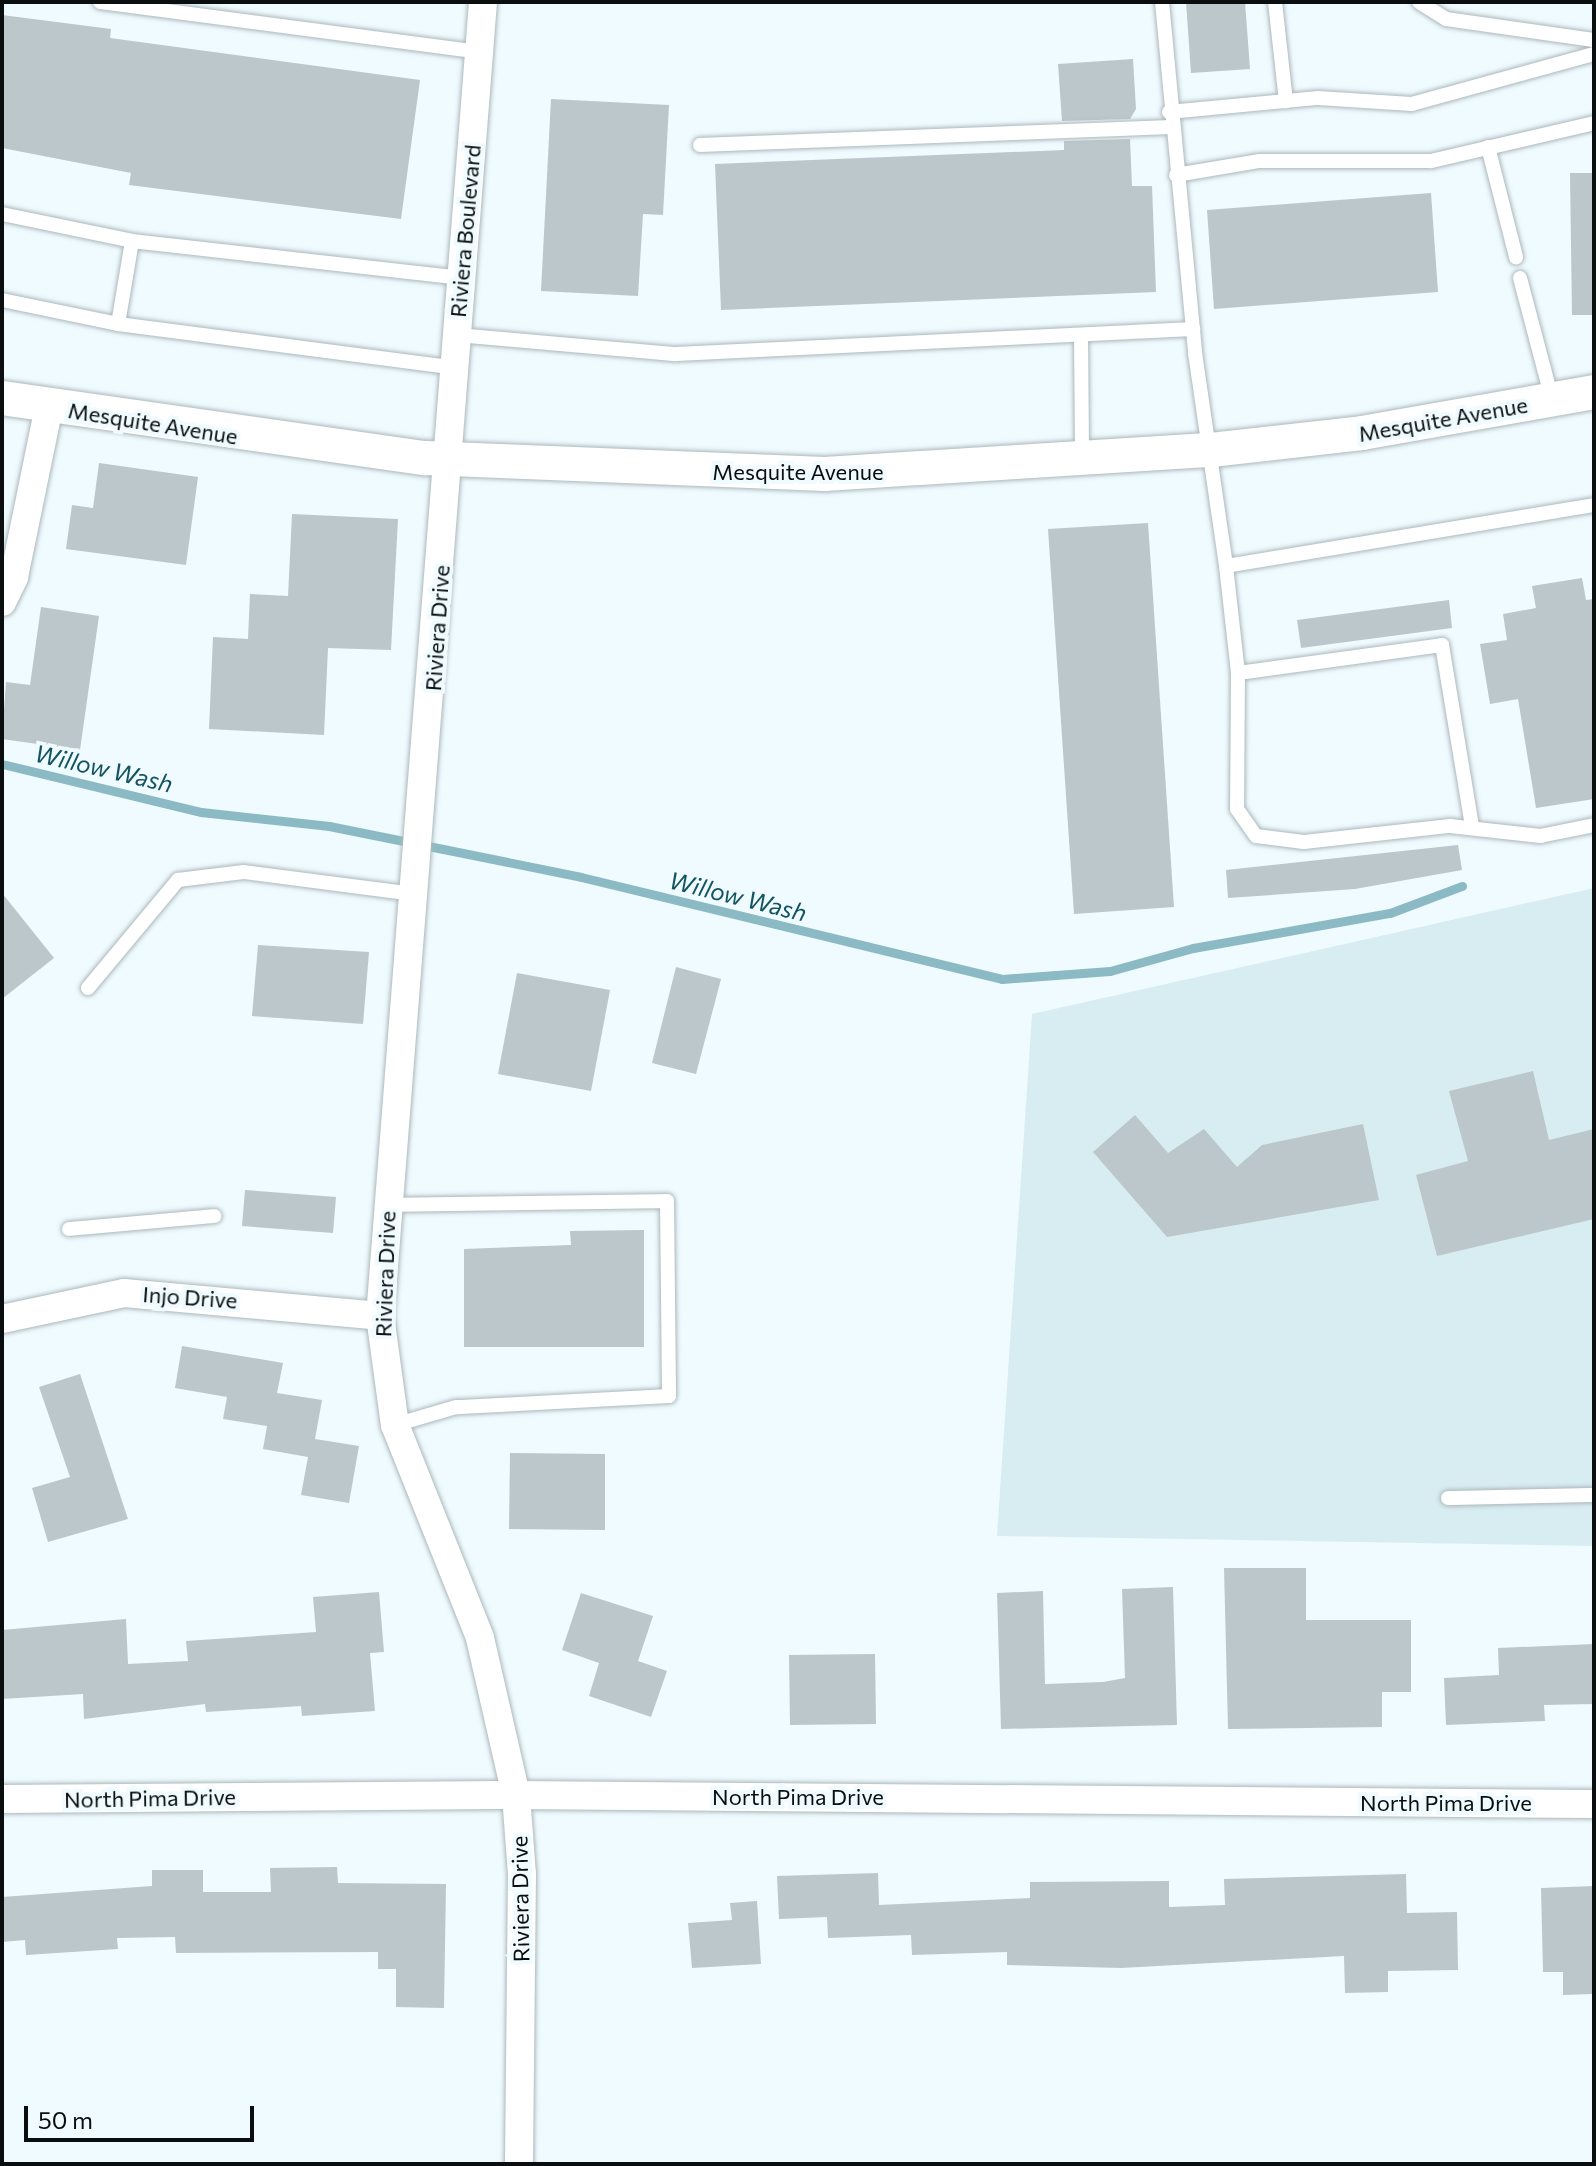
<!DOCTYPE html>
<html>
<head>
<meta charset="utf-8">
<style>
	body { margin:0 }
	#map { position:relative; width:1596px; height:2166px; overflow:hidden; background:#effbfe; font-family:Commissioner,sans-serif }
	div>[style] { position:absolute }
	.built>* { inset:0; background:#d8edf2 }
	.stream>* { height:9px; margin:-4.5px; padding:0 4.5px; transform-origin:4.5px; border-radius:4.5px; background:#8bbac5 }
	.building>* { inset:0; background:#bbc7ca }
	.roads { filter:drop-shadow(0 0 2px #acb8bb) drop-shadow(0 0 2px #acb8bb) }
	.service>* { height:14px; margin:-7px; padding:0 7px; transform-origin:7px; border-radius:7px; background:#fff }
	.minor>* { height:28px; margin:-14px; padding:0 14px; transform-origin:14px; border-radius:14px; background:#fff }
	.tertiary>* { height:34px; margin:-17px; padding:0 17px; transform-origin:17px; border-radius:17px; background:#fff }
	span { translate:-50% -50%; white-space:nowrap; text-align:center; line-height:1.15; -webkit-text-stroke:8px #effbfe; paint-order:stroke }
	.street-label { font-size:22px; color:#0a0e0f }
	.water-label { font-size:24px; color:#125461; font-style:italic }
	.frame { position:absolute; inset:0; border:4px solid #0a0e0f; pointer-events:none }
	.scale { position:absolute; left:24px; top:2106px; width:230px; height:36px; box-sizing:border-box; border:4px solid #0a0e0f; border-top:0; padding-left:10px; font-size:24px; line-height:28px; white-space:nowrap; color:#0a0e0f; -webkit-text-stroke:6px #effbfe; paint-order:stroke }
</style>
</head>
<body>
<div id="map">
	<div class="built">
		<i style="clip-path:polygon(1594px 888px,1594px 1546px,997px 1536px,1032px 1014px)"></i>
	</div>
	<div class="stream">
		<i style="left:2px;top:764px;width:205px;rotate:13.6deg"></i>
		<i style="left:201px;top:812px;width:129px;rotate:6.2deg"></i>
		<i style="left:329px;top:826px;width:257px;rotate:11.4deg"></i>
		<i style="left:581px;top:877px;width:433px;rotate:13.6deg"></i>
		<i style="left:1002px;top:979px;width:108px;rotate:-4.2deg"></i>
		<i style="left:1110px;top:971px;width:86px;rotate:-15.5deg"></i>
		<i style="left:1193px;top:948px;width:200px;rotate:-10.1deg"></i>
		<i style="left:1390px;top:913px;width:77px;rotate:-20.6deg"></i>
	</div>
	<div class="building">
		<i style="clip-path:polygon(1186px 2px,1245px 2px,1250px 69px,1191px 73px)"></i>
		<i style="clip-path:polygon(2px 15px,111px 29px,110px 38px,420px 80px,401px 219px,129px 185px,131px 173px,2px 148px)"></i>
		<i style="clip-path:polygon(1133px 59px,1136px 109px,1130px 119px,1062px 121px,1058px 64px)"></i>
		<i style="clip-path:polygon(551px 99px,669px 105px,663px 215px,643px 214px,638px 296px,541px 291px)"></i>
		<i style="clip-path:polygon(1130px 139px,1132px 186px,1152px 186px,1156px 292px,721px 310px,715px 164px,1064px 150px,1064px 141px)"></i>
		<i style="clip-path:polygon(1570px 173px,1594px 173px,1594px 315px,1572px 315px)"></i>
		<i style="clip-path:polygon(1431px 193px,1438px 292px,1214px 309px,1207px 210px)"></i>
		<i style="clip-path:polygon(99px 463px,198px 477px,186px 565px,66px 549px,72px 505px,93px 508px)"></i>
		<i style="clip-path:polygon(292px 514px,398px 519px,391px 650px,328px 648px,324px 735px,209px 729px,213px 637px,248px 639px,250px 594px,288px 596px)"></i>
		<i style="clip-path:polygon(1148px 523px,1174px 907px,1074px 914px,1048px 529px)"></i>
		<i style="clip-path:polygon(1582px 578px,1586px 600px,1594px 599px,1594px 799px,1536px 808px,1518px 699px,1490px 704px,1480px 644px,1507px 640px,1503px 614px,1536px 608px,1532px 586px)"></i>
		<i style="clip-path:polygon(1449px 600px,1452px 628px,1301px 648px,1297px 620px)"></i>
		<i style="clip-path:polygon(41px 607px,99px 616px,80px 750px,2px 739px,6px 682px,30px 685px)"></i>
		<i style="clip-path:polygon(1458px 845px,1462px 870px,1355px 889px,1228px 898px,1226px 870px)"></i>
		<i style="clip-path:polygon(2px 893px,54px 958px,2px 999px)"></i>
		<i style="clip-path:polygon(258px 945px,369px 952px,363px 1024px,252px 1016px)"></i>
		<i style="clip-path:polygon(676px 967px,721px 979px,696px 1074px,652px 1063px)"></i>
		<i style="clip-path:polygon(517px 973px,610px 990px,591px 1091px,498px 1074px)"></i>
		<i style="clip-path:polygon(1533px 1071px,1549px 1140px,1594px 1129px,1594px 1219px,1437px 1256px,1416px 1175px,1468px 1161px,1449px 1091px)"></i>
		<i style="clip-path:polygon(1135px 1115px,1168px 1153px,1204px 1129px,1237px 1167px,1262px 1145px,1363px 1124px,1379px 1200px,1167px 1237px,1093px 1152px)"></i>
		<i style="clip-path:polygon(245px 1190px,336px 1197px,333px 1233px,242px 1226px)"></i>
		<i style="clip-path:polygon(644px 1230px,644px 1347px,464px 1347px,464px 1249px,571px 1245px,570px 1231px)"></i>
		<i style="clip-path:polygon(182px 1346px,283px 1363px,277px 1393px,322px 1400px,315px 1439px,359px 1446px,349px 1503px,301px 1495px,308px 1457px,263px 1449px,267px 1426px,223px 1419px,227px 1397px,175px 1388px)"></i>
		<i style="clip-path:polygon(80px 1374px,128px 1519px,48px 1542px,32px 1488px,70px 1477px,39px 1387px)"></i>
		<i style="clip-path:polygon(510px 1453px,605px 1454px,605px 1530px,509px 1529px)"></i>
		<i style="clip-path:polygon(1224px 1568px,1306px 1568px,1306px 1620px,1411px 1620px,1411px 1692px,1382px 1692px,1382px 1727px,1228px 1729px)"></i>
		<i style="clip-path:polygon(1173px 1587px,1177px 1725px,1001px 1729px,997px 1593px,1043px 1591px,1045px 1684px,1103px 1682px,1125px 1678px,1122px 1589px)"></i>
		<i style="clip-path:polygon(379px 1592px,384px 1652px,370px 1653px,375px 1711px,302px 1716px,301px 1706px,206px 1712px,205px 1704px,84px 1719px,83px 1694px,2px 1699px,2px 1630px,126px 1619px,128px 1664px,188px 1661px,186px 1641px,316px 1632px,313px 1597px)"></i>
		<i style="clip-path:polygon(581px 1593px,653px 1616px,638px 1661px,667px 1671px,651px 1717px,589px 1696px,599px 1663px,562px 1650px)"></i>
		<i style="clip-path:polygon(1594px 1644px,1594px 1704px,1544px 1705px,1545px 1721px,1446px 1725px,1444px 1678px,1499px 1675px,1498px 1648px)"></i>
		<i style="clip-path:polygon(875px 1654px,876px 1724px,790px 1725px,789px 1655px)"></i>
		<i style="clip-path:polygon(337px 1867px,338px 1883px,446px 1884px,444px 2008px,396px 2007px,396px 1969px,378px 1969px,378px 1952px,176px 1953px,175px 1937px,117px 1938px,118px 1949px,26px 1955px,25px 1940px,2px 1942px,2px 1897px,152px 1886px,152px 1870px,203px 1870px,203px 1892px,271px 1892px,270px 1868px)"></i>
		<i style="clip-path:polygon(878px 1873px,879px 1905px,1030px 1898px,1030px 1882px,1169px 1881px,1169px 1907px,1225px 1905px,1224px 1879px,1406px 1874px,1407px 1913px,1457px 1912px,1458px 1970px,1388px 1971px,1388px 1992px,1345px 1993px,1344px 1956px,1121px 1968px,1007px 1965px,1007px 1952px,912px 1955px,911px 1935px,828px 1938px,827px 1917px,779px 1919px,777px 1876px)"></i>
		<i style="clip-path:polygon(1594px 1886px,1593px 1994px,1563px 1995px,1563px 1972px,1543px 1972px,1541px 1888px)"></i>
		<i style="clip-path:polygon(757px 1901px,761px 1964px,692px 1968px,688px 1923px,732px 1920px,730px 1903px)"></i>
	</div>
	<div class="roads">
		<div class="service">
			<i style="left:100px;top:2px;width:383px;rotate:7.5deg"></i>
			<i style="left:1162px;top:2px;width:353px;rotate:84.6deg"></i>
			<i style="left:1195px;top:353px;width:215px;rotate:81.7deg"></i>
			<i style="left:1226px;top:566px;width:373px;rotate:-9.4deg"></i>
			<i style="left:1275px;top:2px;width:100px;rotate:83.7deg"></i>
			<i style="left:1419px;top:2px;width:32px;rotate:32deg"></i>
			<i style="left:1446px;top:19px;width:149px;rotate:8.1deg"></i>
			<i style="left:1169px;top:112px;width:150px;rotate:-5.4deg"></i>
			<i style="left:1318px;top:98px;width:94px;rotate:3.7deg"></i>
			<i style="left:1412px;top:104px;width:189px;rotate:-15.4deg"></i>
			<i style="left:700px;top:145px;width:471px;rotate:-2.2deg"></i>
			<i style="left:1488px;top:147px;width:114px;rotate:75.7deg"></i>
			<i style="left:1176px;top:175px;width:85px;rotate:-9.5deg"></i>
			<i style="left:1260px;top:161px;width:171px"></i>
			<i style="left:1431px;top:161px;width:167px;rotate:-13.1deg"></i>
			<i style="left:2px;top:214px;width:133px;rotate:11.7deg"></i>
			<i style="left:132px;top:241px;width:332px;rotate:6.4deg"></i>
			<i style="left:1520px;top:278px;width:125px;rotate:75.2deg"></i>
			<i style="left:2px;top:300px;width:118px;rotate:11.7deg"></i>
			<i style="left:118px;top:324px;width:340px;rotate:7.4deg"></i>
			<i style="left:118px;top:324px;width:84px;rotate:-80.4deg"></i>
			<i style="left:457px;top:335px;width:220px;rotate:5deg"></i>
			<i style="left:676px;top:354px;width:518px;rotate:-2.77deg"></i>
			<i style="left:1081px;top:335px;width:123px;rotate:89.5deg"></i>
			<i style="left:1226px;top:566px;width:108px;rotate:83.6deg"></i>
			<i style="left:1238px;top:673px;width:136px;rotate:90.4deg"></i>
			<i style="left:1237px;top:809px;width:33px;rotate:55deg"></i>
			<i style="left:1256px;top:836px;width:48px;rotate:7.1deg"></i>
			<i style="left:1304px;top:842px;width:147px;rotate:-6.3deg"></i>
			<i style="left:1450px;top:826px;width:91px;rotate:6.3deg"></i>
			<i style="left:1540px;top:836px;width:55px;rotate:-11.5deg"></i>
			<i style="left:1238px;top:673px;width:206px;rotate:-7.8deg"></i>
			<i style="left:1442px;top:645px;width:184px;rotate:80.6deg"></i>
			<i style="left:88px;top:988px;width:141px;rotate:-50.2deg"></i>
			<i style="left:178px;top:880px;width:66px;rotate:-6.9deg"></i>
			<i style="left:244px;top:872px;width:170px;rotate:7.4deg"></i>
			<i style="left:387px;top:1205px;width:280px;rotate:-0.8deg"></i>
			<i style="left:667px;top:1201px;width:195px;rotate:89.4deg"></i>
			<i style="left:669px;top:1396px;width:213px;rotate:177deg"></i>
			<i style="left:456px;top:1407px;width:64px;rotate:163.6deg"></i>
			<i style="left:69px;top:1229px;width:146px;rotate:-5.1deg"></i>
			<i style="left:1448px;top:1498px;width:146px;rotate:-1.2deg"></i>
		</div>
		<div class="minor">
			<i style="left:483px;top:2px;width:1318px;rotate:94.48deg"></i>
			<i style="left:380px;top:1316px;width:110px;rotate:82.2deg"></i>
			<i style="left:395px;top:1425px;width:229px;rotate:68.2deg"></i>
			<i style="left:480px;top:1638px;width:161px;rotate:77.1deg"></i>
			<i style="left:516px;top:1795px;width:79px;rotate:85.7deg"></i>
			<i style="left:522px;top:1874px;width:290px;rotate:90.6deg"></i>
			<i style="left:2px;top:602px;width:28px;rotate:-64deg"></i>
			<i style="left:14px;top:577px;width:174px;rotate:-78.4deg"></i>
			<i style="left:2px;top:1319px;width:125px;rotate:-12deg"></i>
			<i style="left:124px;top:1293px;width:257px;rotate:5.1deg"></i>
			<i style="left:2px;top:1799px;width:514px;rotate:-0.45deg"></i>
			<i style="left:516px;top:1795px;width:1078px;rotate:0.48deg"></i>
		</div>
		<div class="tertiary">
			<i style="left:2px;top:398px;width:427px;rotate:8.1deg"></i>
			<i style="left:425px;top:458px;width:400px;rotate:2.3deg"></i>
			<i style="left:825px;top:474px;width:387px;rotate:-3.6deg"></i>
			<i style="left:1211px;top:450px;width:152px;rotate:-6.4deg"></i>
			<i style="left:1362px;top:433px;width:236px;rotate:-10deg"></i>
		</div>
	</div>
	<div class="street-label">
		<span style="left:465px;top:231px;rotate:-85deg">Riviera Boulevard</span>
		<span style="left:1443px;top:419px;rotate:-10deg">Mesquite Avenue</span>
		<span style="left:153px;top:423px;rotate:9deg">Mesquite Avenue</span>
		<span style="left:798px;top:472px">Mesquite Avenue</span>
		<span style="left:437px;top:628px;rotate:-86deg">Riviera Drive</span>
		<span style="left:385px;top:1274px;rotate:-88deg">Riviera Drive</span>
		<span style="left:190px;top:1297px;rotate:4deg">Injo Drive</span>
		<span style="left:798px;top:1797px">North Pima Drive</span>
		<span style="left:150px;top:1798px;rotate:-1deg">North Pima Drive</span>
		<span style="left:1446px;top:1803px">North Pima Drive</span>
		<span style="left:520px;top:1899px;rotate:-91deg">Riviera Drive</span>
	</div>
	<div class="water-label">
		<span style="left:104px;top:768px;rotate:13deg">Willow Wash</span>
		<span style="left:738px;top:896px;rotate:14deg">Willow Wash</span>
	</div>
	<div class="frame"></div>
	<div class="scale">50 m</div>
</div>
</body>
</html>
